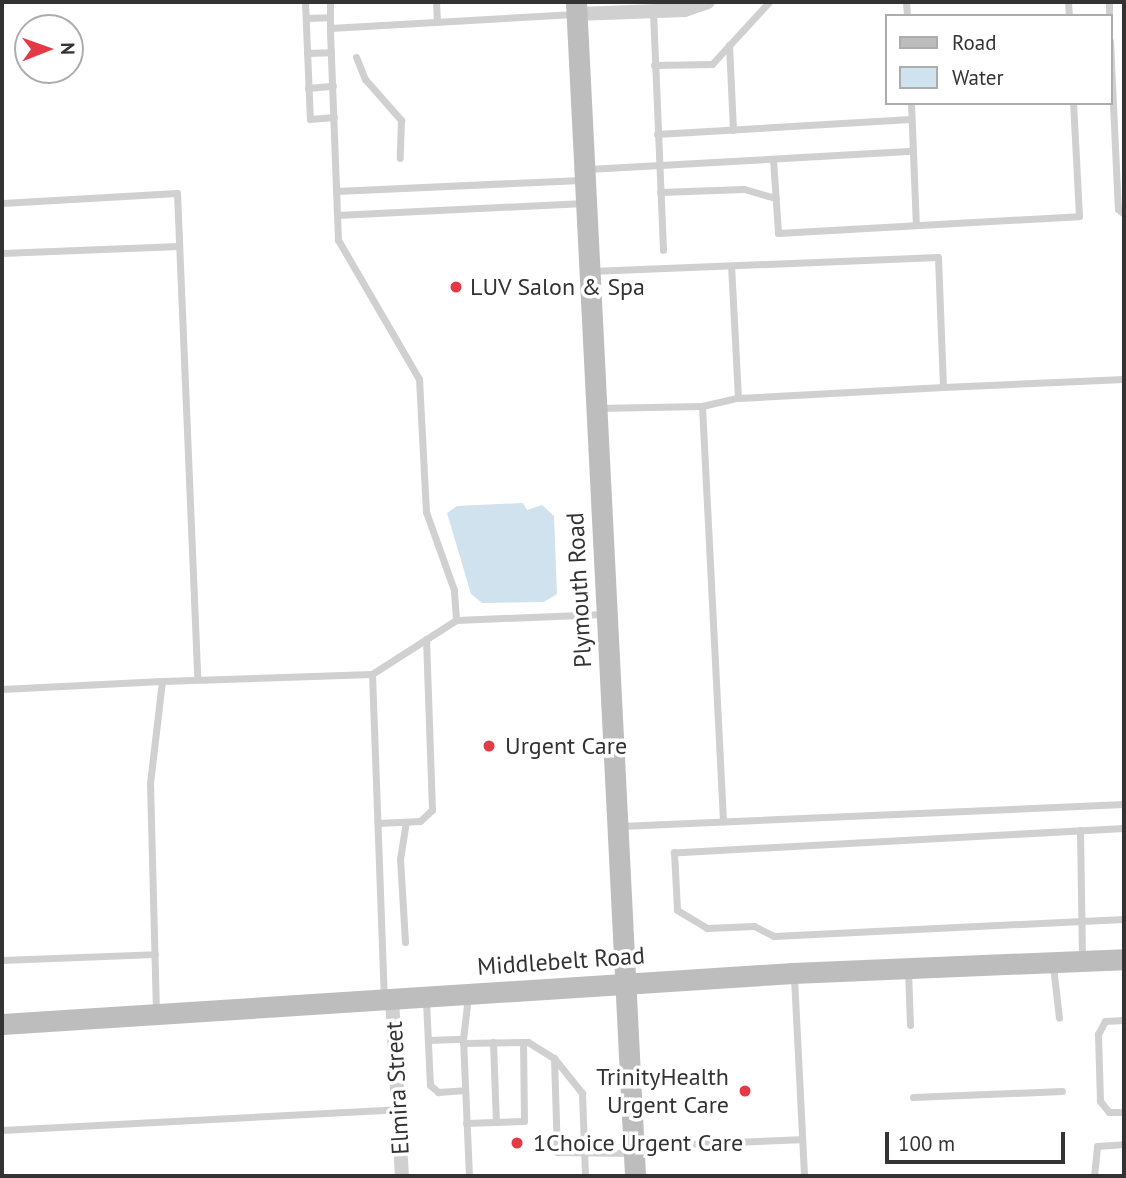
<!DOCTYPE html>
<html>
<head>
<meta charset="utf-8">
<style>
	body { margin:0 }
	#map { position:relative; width:1126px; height:1178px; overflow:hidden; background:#fff; font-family:"PT Sans",sans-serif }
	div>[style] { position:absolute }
	.water>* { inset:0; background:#cfe2ee }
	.lane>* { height:7px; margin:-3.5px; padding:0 3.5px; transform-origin:3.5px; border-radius:3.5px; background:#d0d0d0 }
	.street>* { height:14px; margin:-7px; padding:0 7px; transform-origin:7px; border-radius:7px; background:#d0d0d0 }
	.secondary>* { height:21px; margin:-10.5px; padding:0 10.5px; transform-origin:10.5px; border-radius:10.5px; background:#bdbdbd }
	.dots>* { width:19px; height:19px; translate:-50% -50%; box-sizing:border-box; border:4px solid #fff; border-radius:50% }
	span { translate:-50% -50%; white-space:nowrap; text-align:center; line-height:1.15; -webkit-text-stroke:7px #fff; paint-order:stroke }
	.poi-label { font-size:24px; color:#333 }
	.left { translate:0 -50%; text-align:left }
	.right { translate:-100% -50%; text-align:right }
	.street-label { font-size:24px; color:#333 }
	.frame { position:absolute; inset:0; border:4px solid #333; pointer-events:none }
	.legend { position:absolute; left:885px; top:14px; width:228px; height:91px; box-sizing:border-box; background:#fff; border:2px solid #adadad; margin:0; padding:9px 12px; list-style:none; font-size:21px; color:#333 }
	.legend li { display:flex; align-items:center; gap:14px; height:35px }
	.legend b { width:35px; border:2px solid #adadad }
	.north { position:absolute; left:14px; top:14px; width:70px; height:70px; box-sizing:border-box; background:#fff; border:2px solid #adadad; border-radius:50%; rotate:89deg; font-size:19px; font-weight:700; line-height:28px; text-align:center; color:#333 }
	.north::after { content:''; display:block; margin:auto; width:24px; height:32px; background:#e63946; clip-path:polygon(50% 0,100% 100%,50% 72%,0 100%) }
	.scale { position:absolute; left:885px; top:1132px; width:180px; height:32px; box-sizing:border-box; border:4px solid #333; border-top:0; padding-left:9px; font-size:21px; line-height:24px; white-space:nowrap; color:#333; -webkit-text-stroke:5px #fff; paint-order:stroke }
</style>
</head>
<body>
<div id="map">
	<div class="water">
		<i style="clip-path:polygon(523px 503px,527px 510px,542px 505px,554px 516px,557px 594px,544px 602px,482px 603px,471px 594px,447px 513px,457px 506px)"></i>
	</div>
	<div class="lane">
		<i style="left:305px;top:2px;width:117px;rotate:87.6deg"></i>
		<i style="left:310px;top:119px;width:24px;rotate:-5deg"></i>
		<i style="left:330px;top:2px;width:15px;rotate:90deg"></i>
		<i style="left:436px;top:2px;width:20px;rotate:87deg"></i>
		<i style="left:906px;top:2px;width:14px;rotate:86deg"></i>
		<i style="left:1068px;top:2px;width:14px;rotate:86deg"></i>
		<i style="left:1109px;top:2px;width:14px;rotate:90deg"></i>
		<i style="left:653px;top:11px;width:239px;rotate:87.6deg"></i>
		<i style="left:306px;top:18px;width:24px;rotate:-2deg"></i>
		<i style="left:330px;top:17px;width:11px;rotate:90deg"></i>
		<i style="left:1110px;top:41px;width:168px;rotate:87.3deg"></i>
		<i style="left:1118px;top:209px;width:8px;rotate:40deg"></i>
		<i style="left:729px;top:45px;width:85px;rotate:87.3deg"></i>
		<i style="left:307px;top:53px;width:24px;rotate:-2deg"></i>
		<i style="left:356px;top:57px;width:24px;rotate:68deg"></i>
		<i style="left:365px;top:79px;width:55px;rotate:48.7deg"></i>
		<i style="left:401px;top:120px;width:38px;rotate:92deg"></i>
		<i style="left:654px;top:65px;width:58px;rotate:-1deg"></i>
		<i style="left:712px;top:64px;width:84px;rotate:-47.4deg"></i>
		<i style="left:308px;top:88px;width:25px;rotate:-5deg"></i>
		<i style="left:911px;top:103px;width:122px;rotate:87.7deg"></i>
		<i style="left:657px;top:134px;width:254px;rotate:-3.4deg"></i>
		<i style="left:773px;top:159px;width:74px;rotate:86.1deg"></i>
		<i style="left:778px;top:233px;width:301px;rotate:-3.2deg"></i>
		<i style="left:1079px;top:216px;width:113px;rotate:-93deg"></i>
		<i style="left:588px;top:169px;width:325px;rotate:-3.2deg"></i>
		<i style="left:336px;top:191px;width:245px;rotate:-2.6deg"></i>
		<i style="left:660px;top:192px;width:84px;rotate:-2deg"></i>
		<i style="left:744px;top:189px;width:33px;rotate:16deg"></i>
		<i style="left:2px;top:203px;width:175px;rotate:-3.3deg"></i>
		<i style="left:177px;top:193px;width:486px;rotate:87.6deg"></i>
		<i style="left:337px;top:215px;width:248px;rotate:-2.8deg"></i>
		<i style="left:2px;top:253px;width:177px;rotate:-2.3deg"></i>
		<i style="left:591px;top:271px;width:347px;rotate:-2.3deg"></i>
		<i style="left:938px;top:257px;width:130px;rotate:87.8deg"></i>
		<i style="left:943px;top:387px;width:205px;rotate:176.9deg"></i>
		<i style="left:943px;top:387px;width:181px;rotate:-2.5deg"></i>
		<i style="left:702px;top:406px;width:37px;rotate:-13deg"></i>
		<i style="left:738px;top:398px;width:132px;rotate:-93deg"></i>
		<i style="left:597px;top:408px;width:105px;rotate:-1.1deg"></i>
		<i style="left:702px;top:406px;width:416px;rotate:87.1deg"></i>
		<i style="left:456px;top:620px;width:30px;rotate:-94deg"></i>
		<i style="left:454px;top:590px;width:83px;rotate:-109.7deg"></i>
		<i style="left:426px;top:512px;width:133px;rotate:-93deg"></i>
		<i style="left:419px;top:379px;width:161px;rotate:-120.2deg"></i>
		<i style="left:338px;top:240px;width:212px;rotate:-92.2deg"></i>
		<i style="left:330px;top:28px;width:245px;rotate:-3.3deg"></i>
		<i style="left:372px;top:674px;width:100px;rotate:-32.7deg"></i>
		<i style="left:456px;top:620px;width:148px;rotate:-2.3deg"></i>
		<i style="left:162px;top:681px;width:210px;rotate:-1.9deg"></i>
		<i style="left:372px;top:674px;width:323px;rotate:87.9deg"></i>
		<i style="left:2px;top:689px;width:160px;rotate:-2.9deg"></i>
		<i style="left:162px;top:681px;width:103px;rotate:96.7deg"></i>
		<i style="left:150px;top:783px;width:228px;rotate:88.5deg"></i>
		<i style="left:378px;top:823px;width:42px;rotate:-2.7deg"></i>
		<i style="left:420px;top:821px;width:16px;rotate:-43deg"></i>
		<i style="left:432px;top:810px;width:171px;rotate:-92deg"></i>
		<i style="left:621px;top:826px;width:503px;rotate:-2.5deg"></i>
		<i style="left:1124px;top:828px;width:451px;rotate:176.9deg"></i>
		<i style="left:674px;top:852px;width:58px;rotate:87deg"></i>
		<i style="left:677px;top:910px;width:35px;rotate:31deg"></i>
		<i style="left:707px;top:928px;width:47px;rotate:-2.4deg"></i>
		<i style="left:754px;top:926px;width:22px;rotate:27deg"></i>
		<i style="left:774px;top:936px;width:350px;rotate:-2.8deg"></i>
		<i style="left:1080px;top:830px;width:130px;rotate:89.1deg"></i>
		<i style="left:405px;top:942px;width:83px;rotate:-93.4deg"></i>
		<i style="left:400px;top:859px;width:37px;rotate:-81deg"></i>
		<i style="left:2px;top:960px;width:153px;rotate:-2.2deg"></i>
		<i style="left:1053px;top:966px;width:52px;rotate:83.4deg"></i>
		<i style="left:908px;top:970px;width:55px;rotate:87.9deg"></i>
		<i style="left:794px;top:977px;width:199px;rotate:87.1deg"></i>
		<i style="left:468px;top:996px;width:43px;rotate:96.6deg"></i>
		<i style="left:463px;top:1039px;width:137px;rotate:87.5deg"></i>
		<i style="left:426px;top:1001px;width:84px;rotate:87.3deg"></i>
		<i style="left:430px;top:1085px;width:11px;rotate:41deg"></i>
		<i style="left:438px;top:1092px;width:27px;rotate:-4deg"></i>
		<i style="left:1124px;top:1020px;width:19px;rotate:177deg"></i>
		<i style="left:1105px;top:1021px;width:15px;rotate:118deg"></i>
		<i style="left:1098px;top:1034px;width:67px;rotate:88.3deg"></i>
		<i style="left:1100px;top:1101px;width:14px;rotate:51deg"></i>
		<i style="left:1109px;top:1112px;width:15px"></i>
		<i style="left:428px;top:1040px;width:35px;rotate:-2deg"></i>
		<i style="left:493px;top:1042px;width:80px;rotate:87.9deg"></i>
		<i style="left:463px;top:1043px;width:65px;rotate:-0.9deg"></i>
		<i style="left:528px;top:1042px;width:31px;rotate:32deg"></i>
		<i style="left:554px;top:1058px;width:45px;rotate:51.3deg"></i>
		<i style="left:582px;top:1093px;width:83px;rotate:87.9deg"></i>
		<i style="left:554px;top:1058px;width:94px;rotate:88.2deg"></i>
		<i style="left:557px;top:1152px;width:76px;rotate:0.8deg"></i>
		<i style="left:913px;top:1097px;width:149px;rotate:-2.3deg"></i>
		<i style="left:466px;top:1123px;width:58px;rotate:-2deg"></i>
		<i style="left:524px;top:1121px;width:79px;rotate:-90.7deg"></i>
		<i style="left:2px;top:1130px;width:397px;rotate:-3deg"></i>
		<i style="left:636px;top:1146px;width:164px;rotate:-2.4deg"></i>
		<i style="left:1094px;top:1176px;width:30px;rotate:-84deg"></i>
		<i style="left:1097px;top:1146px;width:27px;rotate:-4deg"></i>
	</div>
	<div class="street">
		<i style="left:576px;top:14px;width:109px;rotate:-2.1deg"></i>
		<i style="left:685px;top:10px;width:24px;rotate:-19deg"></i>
		<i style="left:392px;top:999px;width:177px;rotate:86.8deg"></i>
	</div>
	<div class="secondary">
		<i style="left:576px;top:2px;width:1175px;rotate:87.12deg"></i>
		<i style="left:2px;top:1024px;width:793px;rotate:-3.69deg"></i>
		<i style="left:793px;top:973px;width:331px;rotate:-2.4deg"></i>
	</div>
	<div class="dots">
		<i style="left:456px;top:287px;background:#e63946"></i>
		<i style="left:489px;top:746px;background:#e63946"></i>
		<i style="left:745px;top:1091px;background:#e63946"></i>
		<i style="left:517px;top:1143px;background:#e63946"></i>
	</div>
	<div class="poi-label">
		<span class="left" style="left:470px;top:287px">LUV Salon &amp; Spa</span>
		<span class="left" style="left:505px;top:746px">Urgent Care</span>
		<span class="right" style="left:729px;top:1091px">TrinityHealth<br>Urgent Care</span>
		<span class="left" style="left:533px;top:1143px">1Choice Urgent Care</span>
	</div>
	<div class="street-label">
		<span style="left:579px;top:590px;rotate:-93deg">Plymouth Road</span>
		<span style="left:561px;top:961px;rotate:-4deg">Middlebelt Road</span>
		<span style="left:397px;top:1088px;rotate:-93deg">Elmira Street</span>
	</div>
	<div class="frame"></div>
	<ul class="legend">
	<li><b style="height:9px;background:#bdbdbd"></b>Road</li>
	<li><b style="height:19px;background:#cfe2ee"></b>Water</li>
	</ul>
	<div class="north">N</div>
	<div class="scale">100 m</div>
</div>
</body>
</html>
